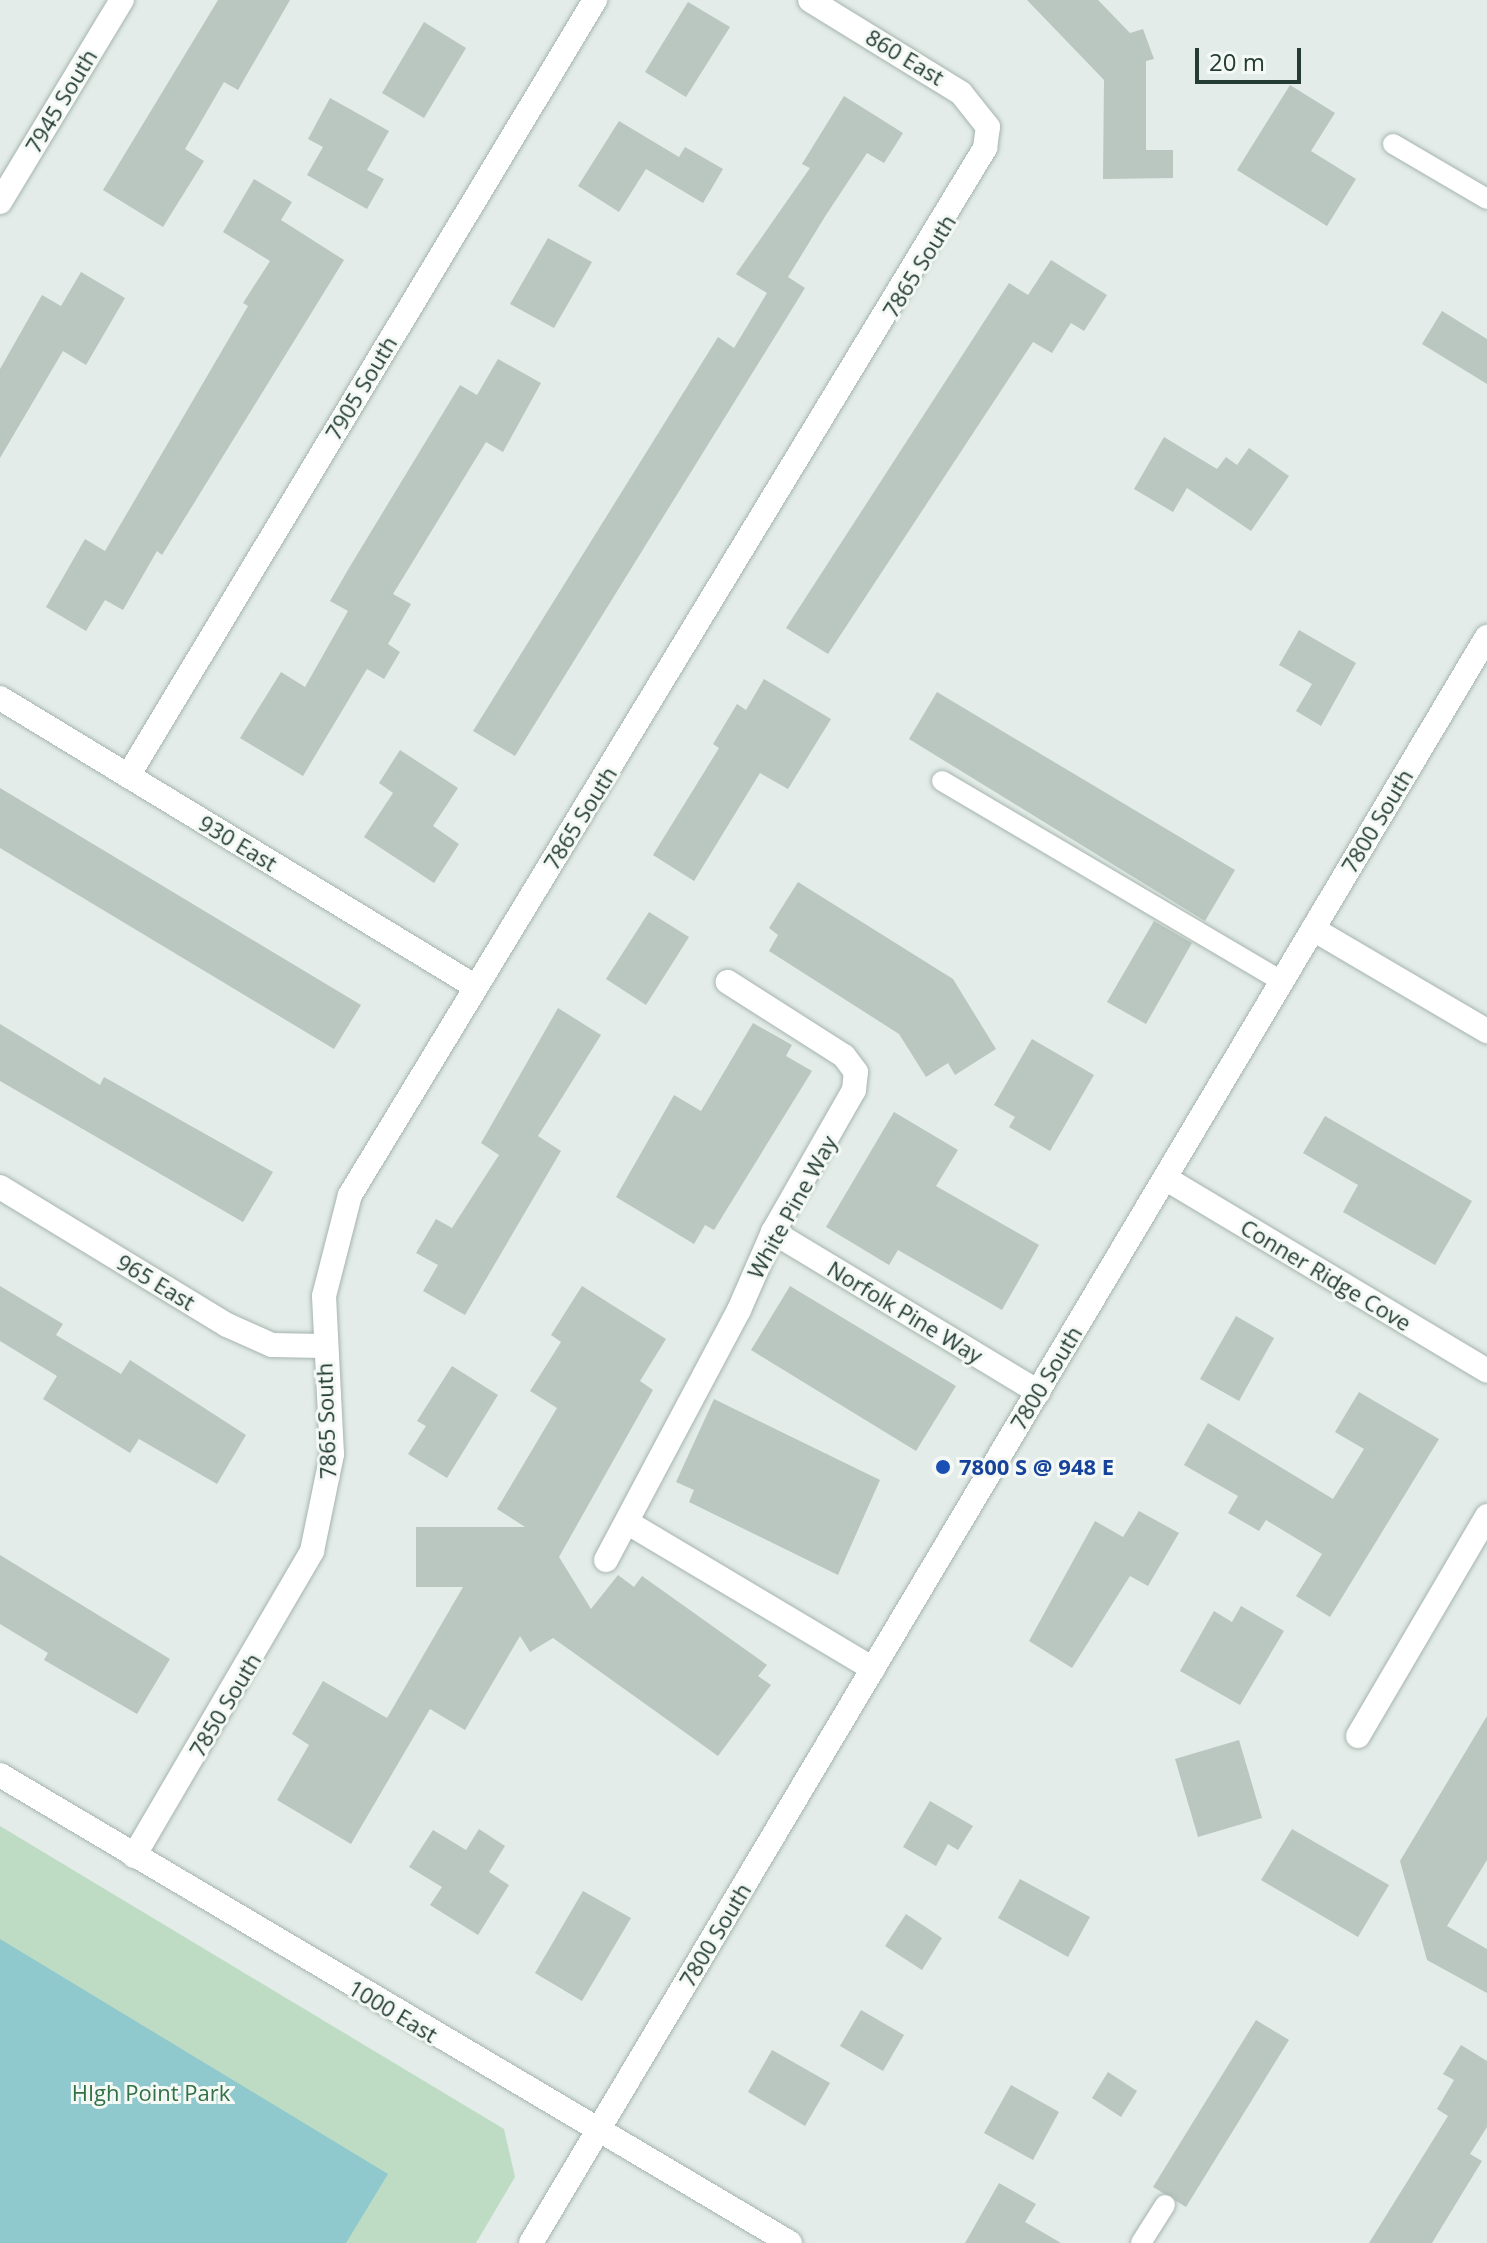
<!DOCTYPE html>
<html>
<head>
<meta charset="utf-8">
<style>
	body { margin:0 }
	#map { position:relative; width:1487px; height:2243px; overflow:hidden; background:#e3ece8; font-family:"Open Sans",sans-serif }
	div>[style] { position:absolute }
	.green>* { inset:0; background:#bedcc4 }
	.water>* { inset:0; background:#8fc8cd }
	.building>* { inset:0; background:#b9c7c0 }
	.roads { filter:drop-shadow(0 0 2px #a6b4ae) drop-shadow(0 0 2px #a6b4ae) }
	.lane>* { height:20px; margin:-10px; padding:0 10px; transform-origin:10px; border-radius:10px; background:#fff }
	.street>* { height:24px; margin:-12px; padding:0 12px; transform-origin:12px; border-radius:12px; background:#fff }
	.secondary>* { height:24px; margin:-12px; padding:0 12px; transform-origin:12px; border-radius:12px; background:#fff }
	.dots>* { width:22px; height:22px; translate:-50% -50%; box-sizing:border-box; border:4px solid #f4f9f6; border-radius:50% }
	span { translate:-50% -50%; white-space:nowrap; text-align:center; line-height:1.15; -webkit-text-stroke:6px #f4f9f6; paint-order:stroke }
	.street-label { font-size:22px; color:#243c34 }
	.transit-label { font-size:22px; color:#164399; font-weight:700 }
	.left { translate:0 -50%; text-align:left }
	.park-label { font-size:22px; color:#317145 }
	.scale { position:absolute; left:1195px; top:48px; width:106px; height:36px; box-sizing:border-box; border:4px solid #243c34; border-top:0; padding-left:10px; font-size:24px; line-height:28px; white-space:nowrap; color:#243c34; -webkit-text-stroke:6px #f4f9f6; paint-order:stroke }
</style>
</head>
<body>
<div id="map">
	<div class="green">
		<i style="clip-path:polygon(0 1826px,504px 2129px,515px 2177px,476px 2243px,0 2243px)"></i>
	</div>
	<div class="water">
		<i style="clip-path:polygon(0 1939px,388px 2174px,346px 2243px,0 2243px)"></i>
	</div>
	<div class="building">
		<i style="clip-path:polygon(218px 0,290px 0,238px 90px,224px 82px,185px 149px,204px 161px,163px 227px,103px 190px)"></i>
		<i style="clip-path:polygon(1027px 0,1098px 0,1130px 33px,1143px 29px,1154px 59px,1146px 61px,1146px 150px,1173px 150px,1173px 178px,1103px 179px,1104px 80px)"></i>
		<i style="clip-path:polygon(688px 2px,730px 27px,686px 97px,645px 72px)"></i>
		<i style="clip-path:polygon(424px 22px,466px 48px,424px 118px,382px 93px)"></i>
		<i style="clip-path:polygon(1290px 85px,1335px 113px,1311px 151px,1356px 179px,1327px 226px,1237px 170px)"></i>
		<i style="clip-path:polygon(844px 96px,903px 133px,884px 163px,867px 153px,826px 215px,788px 277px,805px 288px,515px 756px,473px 731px,718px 337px,734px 348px,767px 293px,736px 274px,810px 168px,802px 164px)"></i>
		<i style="clip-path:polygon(330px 98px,389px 131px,367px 170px,384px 179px,367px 209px,307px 175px,323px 147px,308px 139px)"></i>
		<i style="clip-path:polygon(619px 121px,679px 157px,685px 147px,723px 169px,703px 203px,646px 169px,619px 212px,578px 186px)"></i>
		<i style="clip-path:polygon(254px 179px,292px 202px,281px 220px,344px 260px,162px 555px,157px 551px,123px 610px,105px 600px,86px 631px,46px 607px,85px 539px,105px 551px,248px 306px,243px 303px,270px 261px,223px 232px)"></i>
		<i style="clip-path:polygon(548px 238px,592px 262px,554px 328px,510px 304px)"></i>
		<i style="clip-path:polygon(1051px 260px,1107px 295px,1084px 331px,1071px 323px,1052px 353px,1033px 342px,828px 654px,786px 628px,1009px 283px,1028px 295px)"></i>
		<i style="clip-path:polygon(81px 272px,125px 298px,86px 365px,63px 351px,0 458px,0 369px,42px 295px,61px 306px)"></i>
		<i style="clip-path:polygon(1442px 311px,1487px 339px,1487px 384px,1422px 344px)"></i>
		<i style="clip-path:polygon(498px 359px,541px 383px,503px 452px,486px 442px,393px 594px,411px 604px,388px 644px,400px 652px,384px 679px,367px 669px,303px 776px,240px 738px,281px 672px,305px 687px,348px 611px,330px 601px,349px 568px,460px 385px,477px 395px)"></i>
		<i style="clip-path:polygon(1164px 437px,1217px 469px,1226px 457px,1237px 465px,1249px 448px,1289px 476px,1251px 531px,1187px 488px,1173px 512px,1134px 489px)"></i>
		<i style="clip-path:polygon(1299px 630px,1356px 663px,1321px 726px,1296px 711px,1312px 684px,1279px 665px)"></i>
		<i style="clip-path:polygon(764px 679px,831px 719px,788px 789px,760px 773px,694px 881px,653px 855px,719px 748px,713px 744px,737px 704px,746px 710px)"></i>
		<i style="clip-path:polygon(937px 692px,1235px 870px,1205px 921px,909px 739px)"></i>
		<i style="clip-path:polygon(400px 750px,458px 788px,433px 826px,459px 844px,434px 883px,364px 837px,393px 793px,379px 783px)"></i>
		<i style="clip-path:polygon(0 788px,361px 1005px,334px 1049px,0 848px)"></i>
		<i style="clip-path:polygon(798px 882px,953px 979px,996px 1049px,955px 1075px,948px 1063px,926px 1077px,899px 1034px,769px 951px,778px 935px,769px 928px)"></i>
		<i style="clip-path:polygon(649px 912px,689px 937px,646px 1005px,606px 979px)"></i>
		<i style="clip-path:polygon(1154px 921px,1192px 943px,1146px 1024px,1107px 1002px)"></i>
		<i style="clip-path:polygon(558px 1008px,601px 1035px,538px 1136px,561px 1151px,465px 1315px,423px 1291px,438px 1265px,416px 1253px,436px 1219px,452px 1228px,499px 1155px,481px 1143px)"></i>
		<i style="clip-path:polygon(753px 1023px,792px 1045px,786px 1056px,812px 1071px,714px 1230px,705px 1225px,694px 1244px,616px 1197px,674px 1095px,701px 1111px)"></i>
		<i style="clip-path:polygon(0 1024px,100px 1085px,104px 1077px,273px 1172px,243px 1222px,0 1081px)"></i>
		<i style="clip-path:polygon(1032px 1039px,1094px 1075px,1050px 1151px,1009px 1127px,1015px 1117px,994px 1105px)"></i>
		<i style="clip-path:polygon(894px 1112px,958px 1150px,936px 1186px,1039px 1245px,1002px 1310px,898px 1250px,889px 1265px,826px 1227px)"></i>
		<i style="clip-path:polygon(1325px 1116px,1472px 1201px,1435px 1265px,1343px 1212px,1358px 1185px,1303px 1153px)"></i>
		<i style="clip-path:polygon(0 1286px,63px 1324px,56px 1335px,121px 1374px,130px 1360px,246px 1435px,217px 1484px,139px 1439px,130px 1453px,43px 1399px,57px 1376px,0 1341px)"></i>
		<i style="clip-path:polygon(582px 1286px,666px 1339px,640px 1381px,653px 1390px,559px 1557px,591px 1609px,618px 1575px,634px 1587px,642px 1576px,767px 1665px,758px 1676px,771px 1685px,718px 1756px,553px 1638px,530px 1652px,520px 1636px,465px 1730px,430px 1709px,351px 1844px,277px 1800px,309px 1745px,292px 1734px,323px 1681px,387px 1718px,463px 1587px,416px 1587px,416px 1527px,525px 1527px,497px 1509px,557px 1408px,530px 1391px,561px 1342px,551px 1335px)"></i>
		<i style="clip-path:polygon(790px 1286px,956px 1386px,916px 1451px,751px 1350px)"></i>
		<i style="clip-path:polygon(1236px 1316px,1274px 1338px,1239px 1401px,1200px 1379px)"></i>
		<i style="clip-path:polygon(452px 1366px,498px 1395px,447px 1478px,408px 1454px,426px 1426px,417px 1421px)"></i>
		<i style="clip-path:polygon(1359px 1392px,1439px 1439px,1330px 1617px,1296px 1596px,1322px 1554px,1266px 1520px,1259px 1531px,1228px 1513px,1238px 1496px,1184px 1465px,1208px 1423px,1333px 1499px,1364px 1449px,1335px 1432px)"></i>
		<i style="clip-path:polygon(714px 1399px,880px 1480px,838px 1575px,689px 1502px,694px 1490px,676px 1482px)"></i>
		<i style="clip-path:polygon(1139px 1511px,1179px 1533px,1148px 1586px,1130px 1576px,1072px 1668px,1029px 1641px,1095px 1521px,1123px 1537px)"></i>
		<i style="clip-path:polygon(0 1555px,170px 1659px,137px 1714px,44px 1660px,48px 1653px,0 1624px)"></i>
		<i style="clip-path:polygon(1241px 1606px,1284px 1631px,1240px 1705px,1180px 1671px,1214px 1611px,1232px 1622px)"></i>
		<i style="clip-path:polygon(1487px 1716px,1487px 1860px,1447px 1926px,1487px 1949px,1487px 1993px,1427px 1960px,1400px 1861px)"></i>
		<i style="clip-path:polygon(1239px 1740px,1262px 1818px,1198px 1837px,1175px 1759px)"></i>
		<i style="clip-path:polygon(930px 1801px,973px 1826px,958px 1850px,948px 1844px,936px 1866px,903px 1847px)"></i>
		<i style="clip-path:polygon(479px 1829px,505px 1846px,489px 1872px,509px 1885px,478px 1935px,430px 1905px,442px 1887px,409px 1867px,433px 1830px,466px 1850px)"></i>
		<i style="clip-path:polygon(1292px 1829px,1389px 1885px,1358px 1937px,1261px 1880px)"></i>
		<i style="clip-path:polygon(1020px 1879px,1090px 1917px,1068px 1957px,998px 1918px)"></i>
		<i style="clip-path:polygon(583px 1891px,631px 1918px,582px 2001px,535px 1973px)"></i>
		<i style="clip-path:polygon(906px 1914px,942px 1938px,922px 1970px,885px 1946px)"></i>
		<i style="clip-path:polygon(861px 2010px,904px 2035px,883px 2071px,840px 2046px)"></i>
		<i style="clip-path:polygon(1256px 2020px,1289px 2040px,1186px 2207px,1153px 2187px)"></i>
		<i style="clip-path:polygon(1461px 2045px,1487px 2061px,1487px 2127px,1470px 2154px,1482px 2161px,1432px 2243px,1369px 2243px,1448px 2116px,1437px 2109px,1454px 2080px,1443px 2074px)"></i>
		<i style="clip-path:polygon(772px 2050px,830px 2083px,805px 2126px,748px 2092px)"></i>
		<i style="clip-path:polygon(1108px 2072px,1137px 2091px,1121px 2117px,1092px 2098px)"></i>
		<i style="clip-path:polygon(1011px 2085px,1059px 2112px,1033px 2160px,984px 2133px)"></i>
		<i style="clip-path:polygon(999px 2183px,1036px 2204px,1025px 2222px,1061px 2243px,965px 2243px)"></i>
	</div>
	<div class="roads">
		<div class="lane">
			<i style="left:1393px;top:144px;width:109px;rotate:30.3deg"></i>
			<i style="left:942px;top:781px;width:394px;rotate:30.5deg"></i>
			<i style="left:1141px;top:2243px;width:45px;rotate:-57.7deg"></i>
		</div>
		<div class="street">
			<i style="left:0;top:202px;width:236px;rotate:-58.9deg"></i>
			<i style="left:0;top:698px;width:557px;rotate:31.26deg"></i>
			<i style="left:128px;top:776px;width:906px;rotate:-58.96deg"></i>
			<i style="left:1313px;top:929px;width:202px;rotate:30.4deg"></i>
			<i style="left:1165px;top:1178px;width:375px;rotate:30.9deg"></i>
			<i style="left:0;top:1187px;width:266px;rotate:31.3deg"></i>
			<i style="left:227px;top:1325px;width:49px;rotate:24deg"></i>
			<i style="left:272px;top:1345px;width:51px;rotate:1.1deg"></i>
			<i style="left:773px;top:1232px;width:310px;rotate:31.1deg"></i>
			<i style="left:630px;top:1524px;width:283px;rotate:30.8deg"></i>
			<i style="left:606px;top:1560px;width:283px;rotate:-62deg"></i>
			<i style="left:739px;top:1310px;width:85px;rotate:-66.4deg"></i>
			<i style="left:773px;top:1232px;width:163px;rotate:-60.3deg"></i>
			<i style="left:854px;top:1090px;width:18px;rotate:-84deg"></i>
			<i style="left:856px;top:1072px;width:20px;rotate:-127deg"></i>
			<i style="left:844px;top:1056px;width:138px;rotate:-147.5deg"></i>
			<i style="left:1358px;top:1736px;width:255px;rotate:-59.6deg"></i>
			<i style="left:134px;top:1856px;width:353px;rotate:-59.7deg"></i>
			<i style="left:312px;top:1551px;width:99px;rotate:-78.3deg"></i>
			<i style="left:332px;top:1454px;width:158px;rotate:-92.9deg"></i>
			<i style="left:324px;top:1296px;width:104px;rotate:-75.6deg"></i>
			<i style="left:350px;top:1195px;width:1225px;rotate:-58.76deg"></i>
			<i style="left:985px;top:148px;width:21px;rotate:-82deg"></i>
			<i style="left:988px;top:127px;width:43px;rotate:-128.5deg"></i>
			<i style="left:961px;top:93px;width:177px;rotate:-148.4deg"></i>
		</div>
		<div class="secondary">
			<i style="left:0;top:1775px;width:918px;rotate:30.64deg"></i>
			<i style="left:531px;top:2243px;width:1869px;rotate:-59.24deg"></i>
		</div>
	</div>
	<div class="dots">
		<i style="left:943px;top:1467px;background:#1a4fb4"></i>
	</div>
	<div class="street-label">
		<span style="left:905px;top:57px;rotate:31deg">860 East</span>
		<span style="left:61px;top:101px;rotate:-59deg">7945 South</span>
		<span style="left:919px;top:266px;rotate:-58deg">7865 South</span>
		<span style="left:361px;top:388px;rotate:-59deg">7905 South</span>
		<span style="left:580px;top:818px;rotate:-58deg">7865 South</span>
		<span style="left:1377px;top:821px;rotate:-59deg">7800 South</span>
		<span style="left:238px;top:843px;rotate:31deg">930 East</span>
		<span style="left:792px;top:1207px;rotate:-61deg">White Pine Way</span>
		<span style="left:1326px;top:1275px;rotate:31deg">Conner Ridge Cove</span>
		<span style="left:156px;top:1282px;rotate:31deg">965 East</span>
		<span style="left:905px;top:1312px;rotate:31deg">Norfolk Pine Way</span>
		<span style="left:1046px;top:1378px;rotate:-59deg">7800 South</span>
		<span style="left:326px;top:1421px;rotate:-92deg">7865 South</span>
		<span style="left:225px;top:1705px;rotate:-59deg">7850 South</span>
		<span style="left:715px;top:1935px;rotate:-59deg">7800 South</span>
		<span style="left:393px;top:2011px;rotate:31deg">1000 East</span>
	</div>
	<div class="transit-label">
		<span class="left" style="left:959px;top:1467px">7800 S @ 948 E</span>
	</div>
	<div class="park-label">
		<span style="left:151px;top:2093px">HIgh Point Park</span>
	</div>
	<div class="scale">20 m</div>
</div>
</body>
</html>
